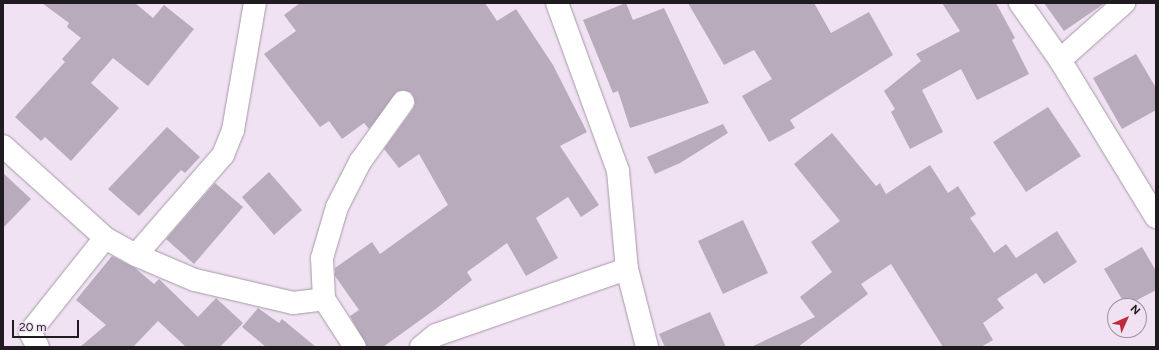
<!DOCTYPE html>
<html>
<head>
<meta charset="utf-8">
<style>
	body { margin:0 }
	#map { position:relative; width:1159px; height:350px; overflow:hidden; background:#f0e2f2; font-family:Figtree,sans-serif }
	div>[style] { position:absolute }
	.building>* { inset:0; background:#b8abbb }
	.roads { filter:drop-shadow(0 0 1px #a598a7) drop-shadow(0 0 1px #a598a7) }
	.street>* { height:22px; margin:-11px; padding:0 11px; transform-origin:11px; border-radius:11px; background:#fff }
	span { translate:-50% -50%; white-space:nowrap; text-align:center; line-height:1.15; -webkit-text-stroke:3px #f0e2f2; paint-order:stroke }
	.frame { position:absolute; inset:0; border:4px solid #201b21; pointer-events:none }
	.north { position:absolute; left:1107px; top:298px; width:40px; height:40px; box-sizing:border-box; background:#f0e2f2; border:1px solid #9d929e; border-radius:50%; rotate:45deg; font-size:11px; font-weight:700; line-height:16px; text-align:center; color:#201b21 }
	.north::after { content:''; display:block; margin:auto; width:14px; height:18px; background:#bc2b3b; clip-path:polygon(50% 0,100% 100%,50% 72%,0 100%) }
	.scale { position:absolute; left:12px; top:320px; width:67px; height:18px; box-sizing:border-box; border:2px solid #201b21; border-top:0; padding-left:5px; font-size:12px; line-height:14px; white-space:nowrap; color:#201b21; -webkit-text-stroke:3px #f0e2f2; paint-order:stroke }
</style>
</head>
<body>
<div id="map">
	<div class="building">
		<i style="clip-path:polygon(42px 3px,135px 3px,153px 18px,164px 5px,194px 29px,148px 86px,113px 58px,91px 83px,119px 108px,71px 161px,45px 137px,41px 141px,15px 117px,65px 62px,62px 59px,81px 38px,67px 27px,69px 23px)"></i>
		<i style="clip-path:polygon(300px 3px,485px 3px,497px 21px,516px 9px,553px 65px,587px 132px,560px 146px,599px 205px,581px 217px,568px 197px,536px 218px,558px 258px,526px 276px,507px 243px,467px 272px,472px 280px,437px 308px,383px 347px,367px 347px,350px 316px,359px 310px,335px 276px,335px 268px,372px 242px,380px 254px,448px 205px,419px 154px,399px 168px,384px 149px,413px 109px,415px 103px,411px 92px,398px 91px,369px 129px,364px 123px,342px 139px,329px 121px,320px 127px,264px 54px,296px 31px,284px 15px)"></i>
		<i style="clip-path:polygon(626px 3px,633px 20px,664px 8px,709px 103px,630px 128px,618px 91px,613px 93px,583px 20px)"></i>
		<i style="clip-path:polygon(688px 3px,814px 3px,831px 33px,869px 12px,893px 55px,790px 120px,795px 128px,769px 142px,742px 96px,772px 79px,754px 50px,724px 65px)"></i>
		<i style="clip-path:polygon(942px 3px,996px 3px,1015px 38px,1012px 40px,1029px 74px,977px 100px,961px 69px,922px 90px,943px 132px,910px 149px,891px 112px,895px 109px,884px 91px,921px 61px,916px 54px,960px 31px)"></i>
		<i style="clip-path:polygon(1044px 3px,1105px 3px,1064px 31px)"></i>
		<i style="clip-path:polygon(1136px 54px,1156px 88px,1156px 110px,1122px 129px,1093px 78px)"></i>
		<i style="clip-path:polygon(1048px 107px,1081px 156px,1026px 192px,993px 142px)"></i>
		<i style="clip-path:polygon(723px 124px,728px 133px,680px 163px,655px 174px,647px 157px)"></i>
		<i style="clip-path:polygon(167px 127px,200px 157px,185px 173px,181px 170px,139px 216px,108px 189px)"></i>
		<i style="clip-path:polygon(832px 133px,876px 186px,880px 183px,886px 194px,930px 165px,948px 193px,958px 186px,976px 214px,970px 218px,994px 253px,1006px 244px,1016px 258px,1057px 231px,1077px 262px,1044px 284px,1036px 273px,997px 299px,1004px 308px,983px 323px,993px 340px,981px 347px,943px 347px,891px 264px,861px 284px,868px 294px,798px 347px,751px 347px,815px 317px,800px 297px,832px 272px,811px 242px,840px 221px,794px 164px)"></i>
		<i style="clip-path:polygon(269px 172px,302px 210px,274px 235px,242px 197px)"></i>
		<i style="clip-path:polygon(3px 173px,31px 199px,3px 228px)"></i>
		<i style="clip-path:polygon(215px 183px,243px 207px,194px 264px,166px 239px)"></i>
		<i style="clip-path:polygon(743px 220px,768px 273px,723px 294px,698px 241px)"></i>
		<i style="clip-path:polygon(1142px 247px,1156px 271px,1156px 290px,1126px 306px,1104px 269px)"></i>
		<i style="clip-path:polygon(112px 256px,135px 268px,154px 284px,159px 279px,198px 317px,216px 298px,243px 323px,220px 347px,186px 347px,158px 321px,133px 347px,80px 347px,106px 325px,76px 300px)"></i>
		<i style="clip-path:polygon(258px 308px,279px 323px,282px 319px,316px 347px,266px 347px,242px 327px)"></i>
		<i style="clip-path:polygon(710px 312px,726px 347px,665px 347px,659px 334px)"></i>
	</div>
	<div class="roads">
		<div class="street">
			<i style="left:557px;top:3px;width:179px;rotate:70deg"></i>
			<i style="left:618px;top:171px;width:98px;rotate:84.8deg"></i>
			<i style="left:627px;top:269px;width:81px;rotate:75.6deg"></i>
			<i style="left:1020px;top:3px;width:70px;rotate:54.9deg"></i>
			<i style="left:1060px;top:60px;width:184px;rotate:58.6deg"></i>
			<i style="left:1060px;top:60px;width:86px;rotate:-41.7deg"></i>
			<i style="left:3px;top:146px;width:137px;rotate:42deg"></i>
			<i style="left:105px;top:238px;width:35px;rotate:29deg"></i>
			<i style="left:136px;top:255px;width:64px;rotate:23deg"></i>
			<i style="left:195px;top:280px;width:101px;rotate:13.2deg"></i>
			<i style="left:293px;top:303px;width:31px;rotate:-7deg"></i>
			<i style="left:324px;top:299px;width:57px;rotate:57.1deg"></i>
			<i style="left:136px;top:255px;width:133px;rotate:-49deg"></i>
			<i style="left:223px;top:155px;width:27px;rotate:-68deg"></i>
			<i style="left:233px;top:130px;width:129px;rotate:-80.2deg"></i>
			<i style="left:324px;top:299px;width:41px;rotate:-92.8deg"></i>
			<i style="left:322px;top:258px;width:53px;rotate:-73.6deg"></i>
			<i style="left:337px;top:207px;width:51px;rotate:-62.9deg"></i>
			<i style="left:360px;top:162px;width:74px;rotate:-54.4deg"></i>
			<i style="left:38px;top:347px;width:17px;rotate:-118deg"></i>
			<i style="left:30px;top:332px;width:120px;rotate:-51.4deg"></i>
			<i style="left:421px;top:347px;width:19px;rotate:-39deg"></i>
			<i style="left:436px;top:335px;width:202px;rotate:-19.1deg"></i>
		</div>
	</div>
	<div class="frame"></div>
	<div class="north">N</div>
	<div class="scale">20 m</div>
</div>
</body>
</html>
